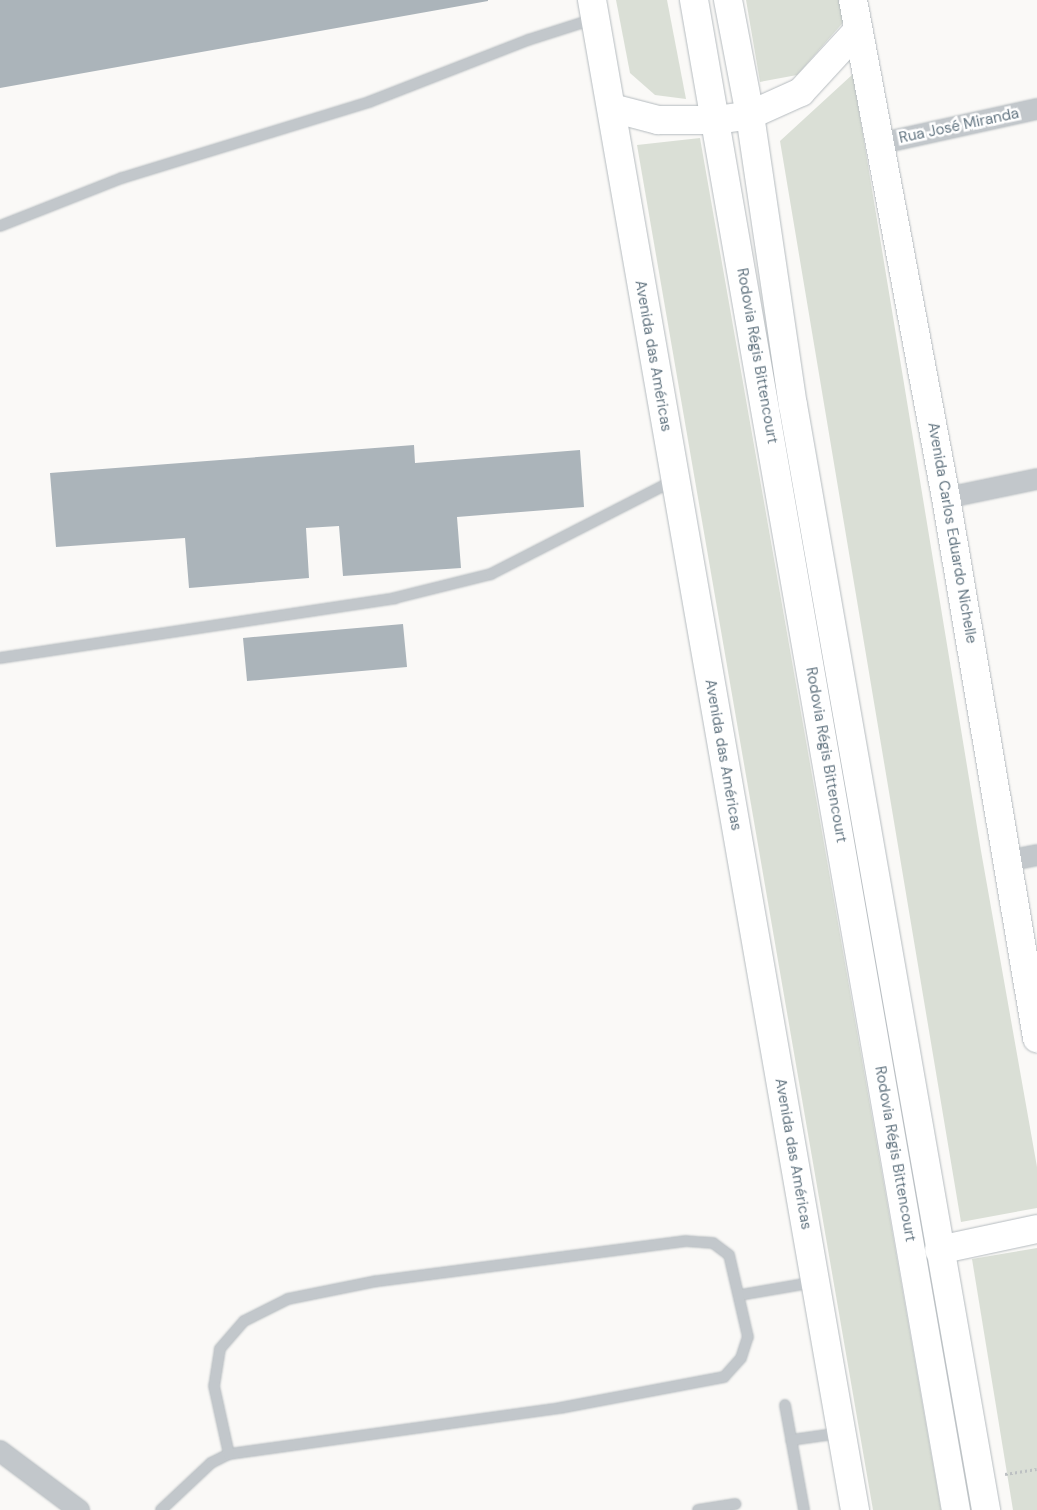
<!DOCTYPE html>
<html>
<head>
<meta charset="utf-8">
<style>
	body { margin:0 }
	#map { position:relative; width:1037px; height:1510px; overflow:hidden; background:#faf9f7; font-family:"DM Sans",sans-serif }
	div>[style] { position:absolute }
	.green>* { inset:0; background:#dadfd6 }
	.building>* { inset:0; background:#abb4ba }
	.path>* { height:3px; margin-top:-1.5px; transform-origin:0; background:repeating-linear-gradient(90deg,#bcc0c2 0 2.5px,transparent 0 5px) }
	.roads { filter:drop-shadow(0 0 1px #b5bbbf) drop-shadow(0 0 1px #b5bbbf) }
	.lane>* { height:10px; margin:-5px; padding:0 5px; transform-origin:5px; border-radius:5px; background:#c2c7cb }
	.street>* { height:20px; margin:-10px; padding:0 10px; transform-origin:10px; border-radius:10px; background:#c2c7cb }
	.secondary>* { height:28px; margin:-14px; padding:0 14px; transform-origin:14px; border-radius:14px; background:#fff }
	.highway>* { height:28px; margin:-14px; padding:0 14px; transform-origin:14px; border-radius:14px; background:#fff }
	span { translate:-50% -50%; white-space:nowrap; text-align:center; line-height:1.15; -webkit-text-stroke:5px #fff; paint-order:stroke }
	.street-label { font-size:15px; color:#647682 }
</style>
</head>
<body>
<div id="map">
	<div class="green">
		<i style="clip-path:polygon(616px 0,667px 0,686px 99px,655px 95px,630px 73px)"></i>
		<i style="clip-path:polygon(746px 0,845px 0,848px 17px,797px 75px,760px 82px)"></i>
		<i style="clip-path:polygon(853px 74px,981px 851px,1037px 1167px,1037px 1208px,961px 1222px,780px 141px)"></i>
		<i style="clip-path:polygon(700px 138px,895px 1247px,941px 1510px,873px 1510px,637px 145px)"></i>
		<i style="clip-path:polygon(1037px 1248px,1037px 1510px,1013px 1510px,972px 1259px)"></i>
	</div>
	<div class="building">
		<i style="clip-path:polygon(0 0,488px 0,488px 1px,0 88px)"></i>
		<i style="clip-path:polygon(414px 445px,415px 463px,580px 450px,584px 507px,457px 517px,461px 568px,343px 576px,339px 526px,306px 528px,309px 578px,189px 588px,185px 538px,56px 547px,50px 473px)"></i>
		<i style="clip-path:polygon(403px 624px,407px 667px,247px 681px,243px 638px)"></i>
	</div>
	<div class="path">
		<i style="left:1005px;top:1474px;width:32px;rotate:-9deg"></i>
	</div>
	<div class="roads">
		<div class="lane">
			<i style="left:0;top:226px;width:131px;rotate:-21.5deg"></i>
			<i style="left:122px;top:178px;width:258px;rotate:-17.1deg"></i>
			<i style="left:369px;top:102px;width:171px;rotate:-21.3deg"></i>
			<i style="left:528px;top:40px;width:69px;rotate:-17.7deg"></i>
			<i style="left:0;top:658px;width:400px;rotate:-8.6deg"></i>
			<i style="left:395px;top:598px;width:99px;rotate:-14deg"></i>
			<i style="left:491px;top:574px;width:204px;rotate:-27.1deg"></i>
			<i style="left:740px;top:1295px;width:76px;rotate:-9.8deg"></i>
			<i style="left:785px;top:1405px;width:107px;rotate:79.7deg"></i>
			<i style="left:791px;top:1440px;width:50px;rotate:-8deg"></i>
			<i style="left:161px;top:1510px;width:69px;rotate:-43.2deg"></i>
			<i style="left:211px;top:1463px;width:20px;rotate:-27deg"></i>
			<i style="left:229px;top:1454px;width:334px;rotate:-7.9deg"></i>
			<i style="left:560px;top:1408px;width:167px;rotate:-10.7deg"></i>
			<i style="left:724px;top:1377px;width:25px;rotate:-48deg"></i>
			<i style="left:741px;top:1358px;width:22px;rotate:-72deg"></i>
			<i style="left:748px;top:1337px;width:84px;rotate:-103deg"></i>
			<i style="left:729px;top:1255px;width:20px;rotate:-143deg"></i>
			<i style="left:713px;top:1243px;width:27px;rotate:-176deg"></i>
			<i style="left:686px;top:1241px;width:312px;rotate:172.6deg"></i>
			<i style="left:377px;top:1281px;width:91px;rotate:168.6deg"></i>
			<i style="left:288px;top:1299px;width:49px;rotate:153.4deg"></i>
			<i style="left:244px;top:1321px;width:37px;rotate:131deg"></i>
			<i style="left:220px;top:1349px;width:37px;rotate:99deg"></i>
			<i style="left:214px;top:1386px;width:70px;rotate:77.6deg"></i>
			<i style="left:698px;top:1510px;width:38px;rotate:-9deg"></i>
		</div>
		<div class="street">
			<i style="left:882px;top:143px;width:159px;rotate:-12.4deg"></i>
			<i style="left:946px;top:498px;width:93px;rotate:-11.8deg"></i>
			<i style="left:1007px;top:861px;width:31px;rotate:-11deg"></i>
			<i style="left:0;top:1451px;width:99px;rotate:36.8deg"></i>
		</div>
		<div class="secondary">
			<i style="left:592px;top:0;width:1533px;rotate:80.12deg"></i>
			<i style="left:853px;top:0;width:507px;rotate:79.42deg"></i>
			<i style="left:946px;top:498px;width:548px;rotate:80.43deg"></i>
			<i style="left:612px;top:108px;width:48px;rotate:14.6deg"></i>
			<i style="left:658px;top:120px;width:58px"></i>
			<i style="left:716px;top:120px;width:34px;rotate:-8deg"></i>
			<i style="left:750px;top:115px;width:56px;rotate:-24.3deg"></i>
			<i style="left:801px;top:92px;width:84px;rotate:-47.4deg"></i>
			<i style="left:939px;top:1250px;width:100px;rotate:-12.1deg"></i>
		</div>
		<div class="highway">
			<i style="left:694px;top:0;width:1533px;rotate:80.16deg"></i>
			<i style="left:728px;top:0;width:117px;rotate:79.2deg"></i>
			<i style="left:750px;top:115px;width:293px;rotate:81.6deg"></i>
			<i style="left:793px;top:405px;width:1122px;rotate:80.09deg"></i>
		</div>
	</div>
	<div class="street-label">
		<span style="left:959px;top:126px;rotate:-12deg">Rua José Miranda</span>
		<span style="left:653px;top:356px;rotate:80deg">Avenida das Américas</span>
		<span style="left:757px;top:356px;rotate:80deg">Rodovia Régis Bittencourt</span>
		<span style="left:952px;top:533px;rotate:80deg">Avenida Carlos Eduardo Nichelle</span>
		<span style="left:723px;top:755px;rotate:80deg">Avenida das Américas</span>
		<span style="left:826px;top:755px;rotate:80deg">Rodovia Régis Bittencourt</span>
		<span style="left:793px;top:1154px;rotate:80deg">Avenida das Américas</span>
		<span style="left:895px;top:1154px;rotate:80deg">Rodovia Régis Bittencourt</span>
	</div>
</div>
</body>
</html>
